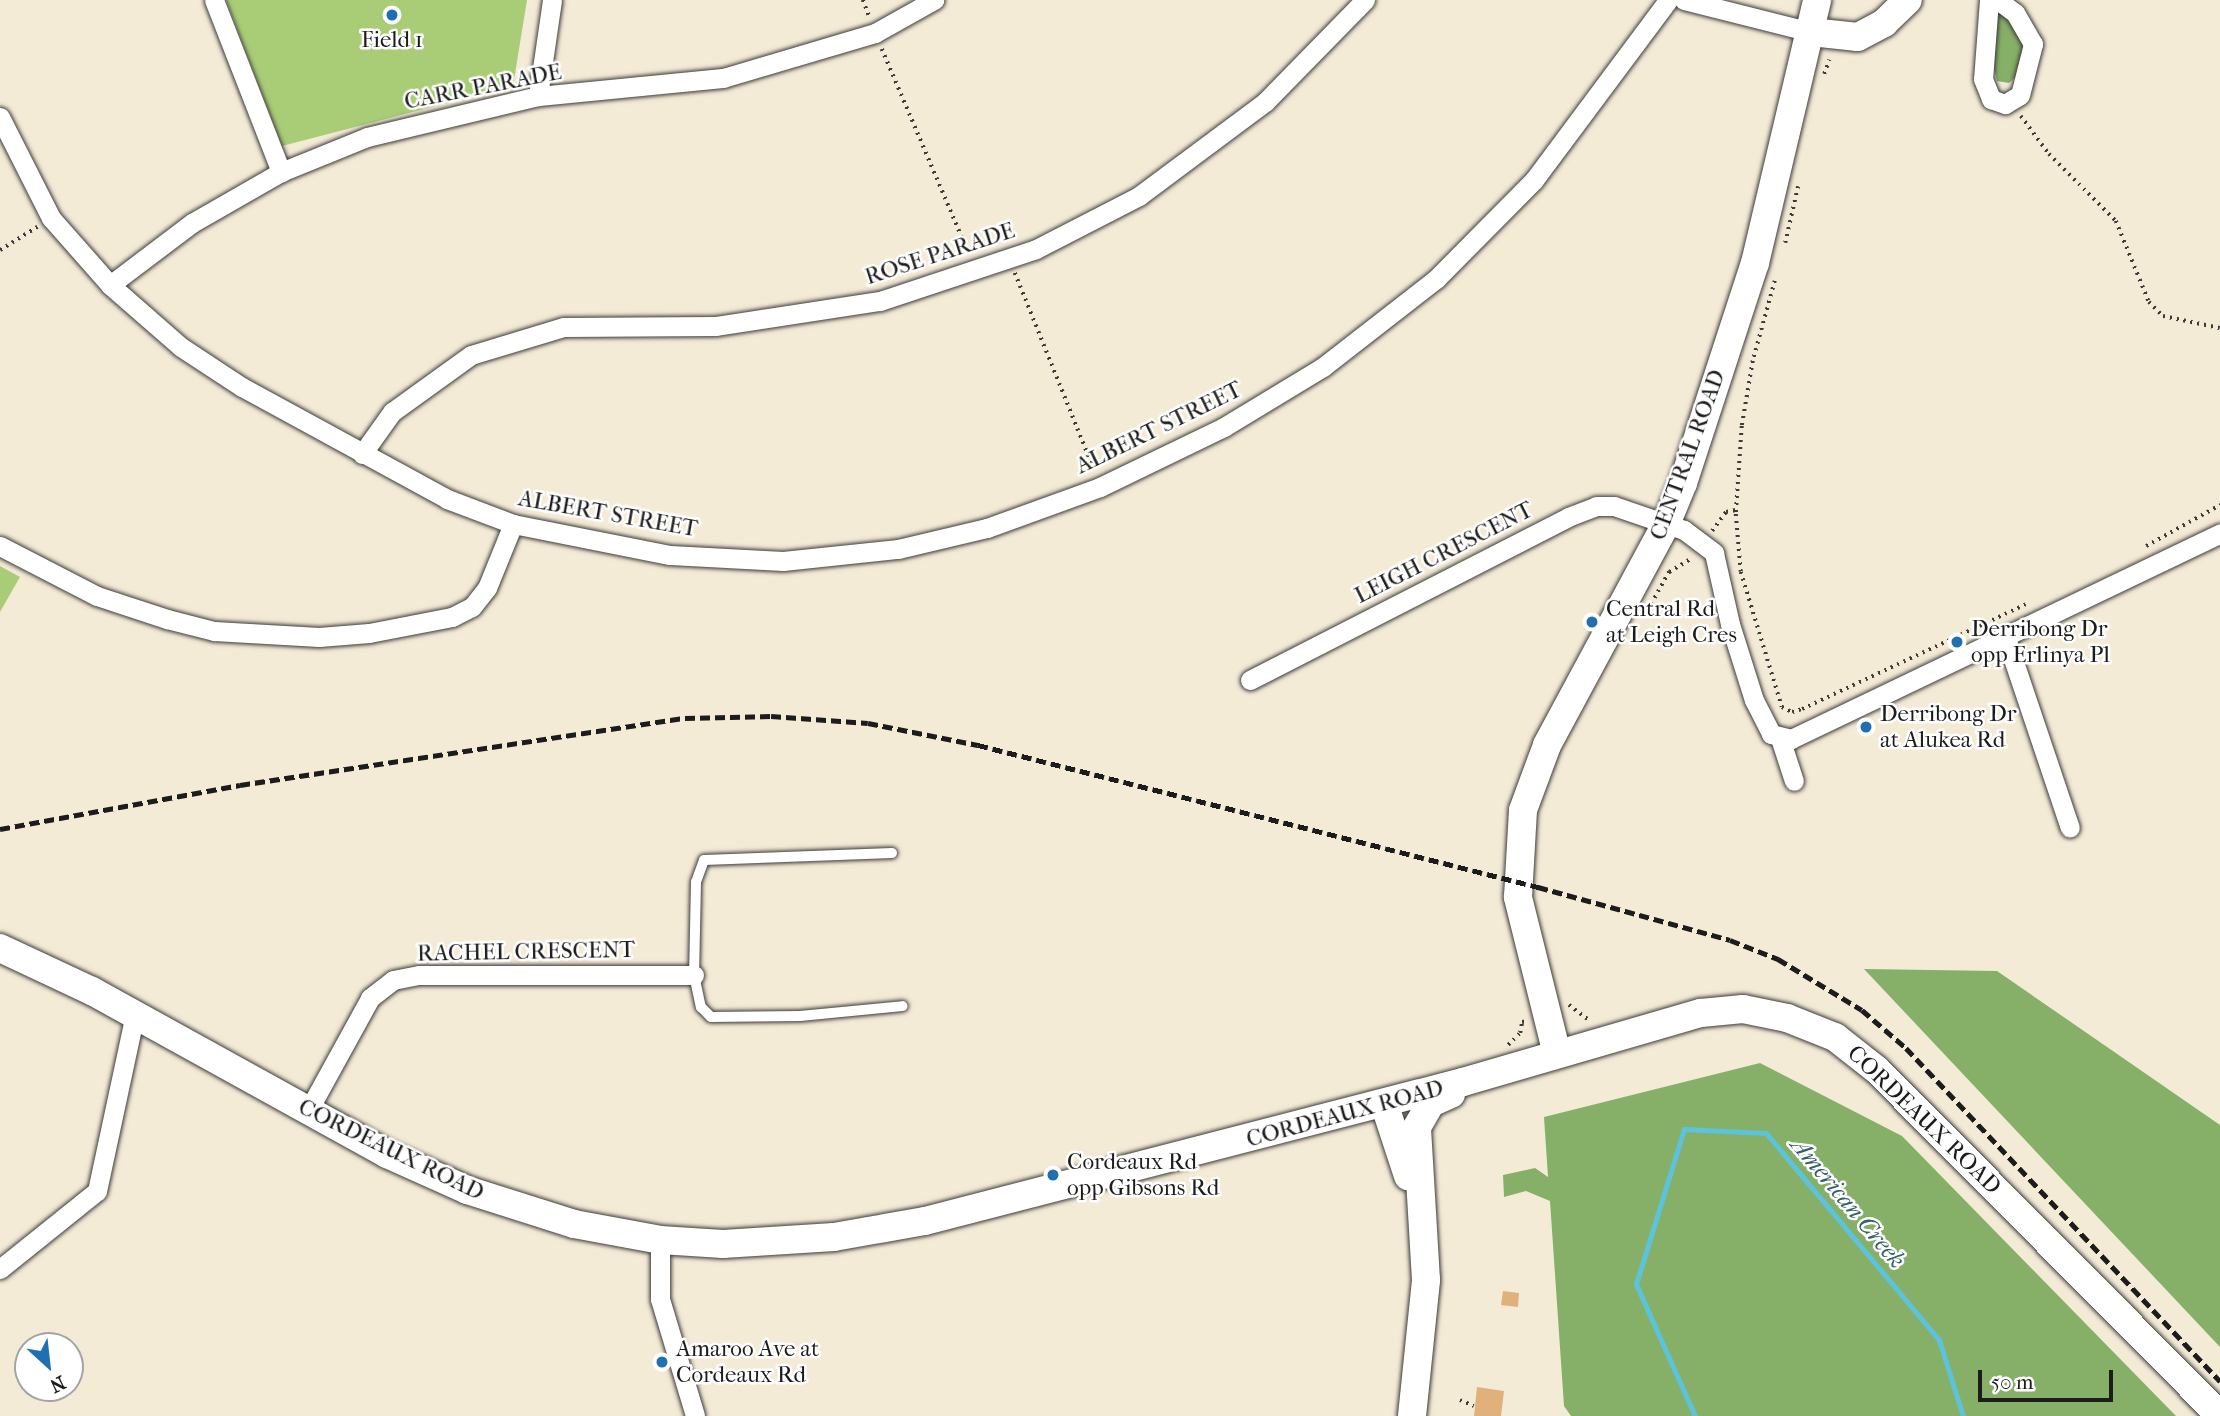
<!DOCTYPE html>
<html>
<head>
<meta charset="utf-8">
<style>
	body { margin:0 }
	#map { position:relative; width:2220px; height:1416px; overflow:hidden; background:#f4ebd7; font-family:"IM FELL French Canon",serif }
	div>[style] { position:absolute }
	.green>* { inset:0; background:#a9cd77 }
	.forest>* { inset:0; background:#86b068 }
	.stream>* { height:5px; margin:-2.5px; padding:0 2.5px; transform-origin:2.5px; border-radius:2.5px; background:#5dc3da }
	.building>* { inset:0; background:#e0b17b }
	.path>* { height:3.5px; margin-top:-1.75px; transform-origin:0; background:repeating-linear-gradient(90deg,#3c3b38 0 2px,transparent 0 7px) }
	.roads { filter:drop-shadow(0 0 2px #3c3b38) drop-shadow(0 0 2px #3c3b38) }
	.lane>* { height:10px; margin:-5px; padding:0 5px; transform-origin:5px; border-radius:5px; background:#fff }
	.street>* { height:19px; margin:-9.5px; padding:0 9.5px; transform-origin:9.5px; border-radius:9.5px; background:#fff }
	.secondary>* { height:28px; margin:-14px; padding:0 14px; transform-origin:14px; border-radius:14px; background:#fff }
	.rail>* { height:5px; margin-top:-2.5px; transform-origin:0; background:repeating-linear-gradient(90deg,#1c1c1c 0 10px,transparent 0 15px) }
	.dots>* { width:19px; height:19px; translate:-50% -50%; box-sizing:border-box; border:4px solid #fff; border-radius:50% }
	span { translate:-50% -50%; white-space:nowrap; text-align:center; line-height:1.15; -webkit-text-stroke:5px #fff; paint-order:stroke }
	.poi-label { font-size:23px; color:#1c1c1c }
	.left { translate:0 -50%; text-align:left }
	.street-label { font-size:23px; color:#1c1c1c }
	.water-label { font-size:24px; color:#365f68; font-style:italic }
	.north { position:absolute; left:14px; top:1332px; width:70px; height:70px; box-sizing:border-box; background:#fff; border:2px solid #a4a4a4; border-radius:50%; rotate:153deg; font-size:19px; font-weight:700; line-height:28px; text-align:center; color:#1c1c1c }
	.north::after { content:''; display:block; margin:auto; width:24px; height:32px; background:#1f6fb2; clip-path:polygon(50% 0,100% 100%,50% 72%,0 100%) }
	.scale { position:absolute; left:1978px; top:1370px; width:135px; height:32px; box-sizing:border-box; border:4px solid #1c1c1c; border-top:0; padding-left:9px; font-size:21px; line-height:24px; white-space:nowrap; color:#1c1c1c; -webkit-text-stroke:5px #fff; paint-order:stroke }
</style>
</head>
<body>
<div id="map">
	<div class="green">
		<i style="clip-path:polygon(226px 0,527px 0,513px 86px,282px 146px)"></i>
		<i style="clip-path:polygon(0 566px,20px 577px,0 612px)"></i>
	</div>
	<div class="forest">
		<i style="clip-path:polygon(1997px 8px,2014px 20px,2024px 46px,2019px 74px,2009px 83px,1997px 81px,1992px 61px)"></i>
		<i style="clip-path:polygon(1864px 969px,1997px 971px,2220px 1125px,2220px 1347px)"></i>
		<i style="clip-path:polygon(1760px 1063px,1902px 1136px,2176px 1416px,1571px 1416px,1564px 1406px,1550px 1201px,1526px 1191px,1504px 1197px,1503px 1175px,1535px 1168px,1548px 1177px,1544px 1117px)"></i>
	</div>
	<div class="stream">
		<i style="left:1695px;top:1416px;width:145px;rotate:-114.1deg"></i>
		<i style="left:1636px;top:1284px;width:162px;rotate:-72.8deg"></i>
		<i style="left:1684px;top:1129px;width:82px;rotate:2.8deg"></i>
		<i style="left:1766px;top:1133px;width:270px;rotate:50.1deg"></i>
		<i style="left:1939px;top:1340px;width:80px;rotate:72.5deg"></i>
	</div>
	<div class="building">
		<i style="clip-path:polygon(1503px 1291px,1519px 1293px,1518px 1307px,1501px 1305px)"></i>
		<i style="clip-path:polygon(1477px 1387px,1504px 1391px,1501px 1416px,1474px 1416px)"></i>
	</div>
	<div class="path">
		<i style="left:863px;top:0;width:17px;rotate:69deg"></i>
		<i style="left:882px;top:49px;width:223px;rotate:67deg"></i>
		<i style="left:1824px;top:74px;width:15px;rotate:-70deg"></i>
		<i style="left:2021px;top:116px;width:47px;rotate:53.6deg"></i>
		<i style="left:2049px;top:154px;width:95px;rotate:45deg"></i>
		<i style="left:2116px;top:221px;width:87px;rotate:67.8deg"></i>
		<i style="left:2149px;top:302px;width:20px;rotate:45deg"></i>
		<i style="left:2163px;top:316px;width:58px;rotate:11.9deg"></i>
		<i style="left:1785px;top:243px;width:58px;rotate:-77.2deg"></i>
		<i style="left:0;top:250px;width:44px;rotate:-31.9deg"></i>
		<i style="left:1015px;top:273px;width:212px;rotate:68.1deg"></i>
		<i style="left:1775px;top:281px;width:83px;rotate:105.4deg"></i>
		<i style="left:1753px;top:361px;width:66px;rotate:99.6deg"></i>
		<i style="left:1742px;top:426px;width:88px;rotate:93.9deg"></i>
		<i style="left:1736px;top:514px;width:58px;rotate:85.1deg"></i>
		<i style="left:1741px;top:572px;width:141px;rotate:73.1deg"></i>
		<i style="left:1782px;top:707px;width:11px;rotate:27deg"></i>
		<i style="left:1792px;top:712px;width:10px;rotate:-17deg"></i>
		<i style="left:1802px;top:709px;width:247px;rotate:-25.1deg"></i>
		<i style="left:1712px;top:531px;width:24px;rotate:-54deg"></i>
		<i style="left:1726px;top:512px;width:10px;rotate:-11deg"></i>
		<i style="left:2146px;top:546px;width:85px;rotate:-29deg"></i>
		<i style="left:1651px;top:604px;width:37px;rotate:-61deg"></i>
		<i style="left:1669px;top:572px;width:26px;rotate:-31deg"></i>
		<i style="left:1569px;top:1005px;width:26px;rotate:37deg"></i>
		<i style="left:1508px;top:1045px;width:17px;rotate:-45deg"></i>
		<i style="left:1520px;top:1033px;width:11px;rotate:-80deg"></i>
		<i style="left:1522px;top:1022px;width:6px;rotate:-9deg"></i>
		<i style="left:1460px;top:1400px;width:15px;rotate:23deg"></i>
	</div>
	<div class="roads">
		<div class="lane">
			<i style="left:892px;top:853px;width:188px;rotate:177.9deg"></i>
			<i style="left:704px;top:860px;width:23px;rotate:110deg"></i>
			<i style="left:696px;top:882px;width:93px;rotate:91.2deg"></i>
			<i style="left:694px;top:975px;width:33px;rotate:78deg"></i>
			<i style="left:701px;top:1007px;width:14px;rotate:45deg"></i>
			<i style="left:711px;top:1017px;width:89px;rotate:-0.6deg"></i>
			<i style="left:800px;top:1016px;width:103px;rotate:-5.5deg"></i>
		</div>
		<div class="street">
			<i style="left:214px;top:0;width:185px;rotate:68.7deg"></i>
			<i style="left:1684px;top:0;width:131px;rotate:14.1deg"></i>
			<i style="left:1989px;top:0;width:79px;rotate:94.3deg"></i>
			<i style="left:1983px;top:79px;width:22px;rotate:68deg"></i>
			<i style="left:1991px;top:99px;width:15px;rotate:20deg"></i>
			<i style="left:2005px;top:104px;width:17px;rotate:-31deg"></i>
			<i style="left:2020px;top:95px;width:53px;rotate:-75.7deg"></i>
			<i style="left:2033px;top:44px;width:36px;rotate:-120deg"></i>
			<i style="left:2015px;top:13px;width:21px;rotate:-143deg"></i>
			<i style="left:538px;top:96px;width:97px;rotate:-81.7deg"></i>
			<i style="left:0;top:117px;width:113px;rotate:63.2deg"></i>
			<i style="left:51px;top:218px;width:89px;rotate:48.6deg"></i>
			<i style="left:110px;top:285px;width:94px;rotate:41.1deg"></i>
			<i style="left:181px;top:347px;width:73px;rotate:33.3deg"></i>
			<i style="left:242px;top:387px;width:234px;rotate:28.6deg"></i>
			<i style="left:447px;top:499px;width:71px;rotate:20.7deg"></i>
			<i style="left:513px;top:524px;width:160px;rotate:11.2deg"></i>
			<i style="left:670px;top:555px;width:113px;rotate:3deg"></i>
			<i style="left:783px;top:561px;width:116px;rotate:-6deg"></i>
			<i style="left:898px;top:549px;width:91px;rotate:-13.3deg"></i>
			<i style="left:987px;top:528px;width:120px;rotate:-19.9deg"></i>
			<i style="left:1100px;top:487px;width:138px;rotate:-25.8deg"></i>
			<i style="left:1224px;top:427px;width:116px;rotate:-31.2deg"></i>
			<i style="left:1323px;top:367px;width:143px;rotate:-37.9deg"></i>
			<i style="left:1436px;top:279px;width:139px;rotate:-45.3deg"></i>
			<i style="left:1534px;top:180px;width:224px;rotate:-53.3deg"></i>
			<i style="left:110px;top:285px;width:103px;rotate:-37.1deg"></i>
			<i style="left:192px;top:223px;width:103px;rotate:-29.8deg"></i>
			<i style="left:281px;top:172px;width:93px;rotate:-22.1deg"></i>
			<i style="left:367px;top:137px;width:176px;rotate:-13.5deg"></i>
			<i style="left:538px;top:96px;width:186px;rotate:-5.6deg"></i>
			<i style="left:723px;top:78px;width:159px;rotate:-16.5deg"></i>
			<i style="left:875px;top:33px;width:68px;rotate:-29.2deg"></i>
			<i style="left:362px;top:454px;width:52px;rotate:-54.5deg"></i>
			<i style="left:392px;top:412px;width:97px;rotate:-35.8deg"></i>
			<i style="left:471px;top:355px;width:97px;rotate:-16.8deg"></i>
			<i style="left:564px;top:327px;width:152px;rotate:-0.4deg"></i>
			<i style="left:716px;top:326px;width:166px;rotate:-8.7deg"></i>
			<i style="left:880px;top:301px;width:164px;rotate:-18.4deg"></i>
			<i style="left:1036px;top:249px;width:116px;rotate:-27.2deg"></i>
			<i style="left:1139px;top:196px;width:157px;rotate:-36.7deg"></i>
			<i style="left:1265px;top:102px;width:143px;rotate:-45.6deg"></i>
			<i style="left:0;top:546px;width:109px;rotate:27.3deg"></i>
			<i style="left:97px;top:596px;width:74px;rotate:18.2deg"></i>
			<i style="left:167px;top:619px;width:49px;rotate:14.3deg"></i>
			<i style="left:214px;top:631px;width:105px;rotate:3.3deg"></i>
			<i style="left:319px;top:637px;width:50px;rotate:-4.6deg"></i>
			<i style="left:369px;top:633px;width:85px;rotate:-10.9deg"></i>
			<i style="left:452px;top:617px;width:22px;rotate:-27deg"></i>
			<i style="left:472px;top:607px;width:24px;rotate:-52deg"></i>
			<i style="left:487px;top:588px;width:69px;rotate:-67.9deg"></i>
			<i style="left:2006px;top:638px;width:200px;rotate:71.4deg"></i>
			<i style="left:1250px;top:680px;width:357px;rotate:-27.1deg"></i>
			<i style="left:1568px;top:517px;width:30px;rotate:-21deg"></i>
			<i style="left:1596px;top:506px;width:18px"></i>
			<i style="left:1614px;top:506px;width:74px;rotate:18.9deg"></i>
			<i style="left:1684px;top:530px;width:38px;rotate:37deg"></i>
			<i style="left:1714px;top:553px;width:73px;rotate:77.3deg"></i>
			<i style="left:1730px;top:624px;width:80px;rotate:72.5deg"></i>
			<i style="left:1754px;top:700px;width:38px;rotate:63deg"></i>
			<i style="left:1771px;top:734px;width:21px;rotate:14deg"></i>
			<i style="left:1791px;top:739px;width:476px;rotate:-25.6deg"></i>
			<i style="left:1780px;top:738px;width:45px;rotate:72deg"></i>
			<i style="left:308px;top:1111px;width:129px;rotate:-61.2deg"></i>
			<i style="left:370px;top:998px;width:29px;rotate:-38deg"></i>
			<i style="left:393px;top:980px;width:26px;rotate:-11deg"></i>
			<i style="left:419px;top:975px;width:275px"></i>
			<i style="left:660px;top:1240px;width:59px;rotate:90deg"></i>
			<i style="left:660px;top:1299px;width:122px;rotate:73.3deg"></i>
			<i style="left:0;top:1269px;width:124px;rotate:-38.8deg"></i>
			<i style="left:97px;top:1191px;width:181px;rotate:-77.9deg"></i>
		</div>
		<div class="secondary">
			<i style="left:1811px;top:32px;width:47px;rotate:6.1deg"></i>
			<i style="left:1858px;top:37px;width:30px;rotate:-28deg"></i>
			<i style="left:1884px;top:23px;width:33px;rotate:-44deg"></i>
			<i style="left:0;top:948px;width:102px;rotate:25.1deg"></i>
			<i style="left:92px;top:991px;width:337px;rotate:28.9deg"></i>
			<i style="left:387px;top:1154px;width:88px;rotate:24.2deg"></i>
			<i style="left:467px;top:1190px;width:112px;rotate:17.6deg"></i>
			<i style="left:574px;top:1224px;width:87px;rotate:10.5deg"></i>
			<i style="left:660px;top:1240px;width:63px;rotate:3.6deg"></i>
			<i style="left:723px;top:1244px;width:111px;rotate:-3.6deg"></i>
			<i style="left:834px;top:1237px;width:92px;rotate:-10deg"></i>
			<i style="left:925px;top:1221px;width:556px;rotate:-14.49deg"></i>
			<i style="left:1463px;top:1082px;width:248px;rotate:-16.2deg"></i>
			<i style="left:1701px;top:1013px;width:42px;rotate:-5.4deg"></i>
			<i style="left:1743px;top:1009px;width:45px;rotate:11.6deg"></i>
			<i style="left:1787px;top:1018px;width:52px;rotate:21.6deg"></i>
			<i style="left:1835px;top:1037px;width:53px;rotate:38.2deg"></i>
			<i style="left:1877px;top:1070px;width:487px;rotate:45.2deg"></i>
			<i style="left:1557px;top:1054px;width:162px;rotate:-104deg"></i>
			<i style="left:1518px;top:897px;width:87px;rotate:-86.7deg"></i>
			<i style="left:1523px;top:810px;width:69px;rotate:-69.7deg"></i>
			<i style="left:1547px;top:745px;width:253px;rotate:-61.7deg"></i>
			<i style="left:1667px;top:522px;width:42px;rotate:-67.7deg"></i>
			<i style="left:1683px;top:483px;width:231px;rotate:-71.9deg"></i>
			<i style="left:1755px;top:263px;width:270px;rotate:-76.7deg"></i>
			<i style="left:1384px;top:1103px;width:77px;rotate:71.8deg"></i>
			<i style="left:1412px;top:1416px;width:137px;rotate:-84.1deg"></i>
			<i style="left:1426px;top:1280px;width:153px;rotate:-93.4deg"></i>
			<i style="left:1417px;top:1127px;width:28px;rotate:-60deg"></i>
			<i style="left:1431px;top:1103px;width:22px;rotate:-24deg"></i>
		</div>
	</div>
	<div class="rail">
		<i style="left:0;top:829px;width:244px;rotate:-10.4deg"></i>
		<i style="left:240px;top:785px;width:450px;rotate:-8.6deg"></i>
		<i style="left:685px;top:718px;width:86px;rotate:-1.3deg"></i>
		<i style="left:771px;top:716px;width:97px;rotate:4.1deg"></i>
		<i style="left:868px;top:723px;width:112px;rotate:11.3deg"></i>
		<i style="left:978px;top:745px;width:578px;rotate:14.23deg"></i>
		<i style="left:1538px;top:887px;width:199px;rotate:15.4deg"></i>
		<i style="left:1730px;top:940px;width:52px;rotate:21.6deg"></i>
		<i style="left:1778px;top:959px;width:98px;rotate:31.3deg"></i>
		<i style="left:1862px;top:1010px;width:58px;rotate:40.8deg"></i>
		<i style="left:1906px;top:1048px;width:458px;rotate:46.7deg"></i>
	</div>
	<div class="dots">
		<i style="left:392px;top:15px;background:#1f6fb2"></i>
		<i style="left:1592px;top:622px;background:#1f6fb2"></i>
		<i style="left:1957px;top:642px;background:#1f6fb2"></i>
		<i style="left:1866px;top:727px;background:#1f6fb2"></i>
		<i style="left:1053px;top:1175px;background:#1f6fb2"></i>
		<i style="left:662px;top:1362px;background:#1f6fb2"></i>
	</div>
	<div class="poi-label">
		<span style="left:392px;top:40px">Field 1</span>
		<span class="left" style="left:1606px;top:622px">Central Rd<br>at Leigh Cres</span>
		<span class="left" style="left:1971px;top:642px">Derribong Dr<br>opp Erlinya Pl</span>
		<span class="left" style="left:1880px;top:727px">Derribong Dr<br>at Alukea Rd</span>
		<span class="left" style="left:1067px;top:1175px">Cordeaux Rd<br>opp Gibsons Rd</span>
		<span class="left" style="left:676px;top:1362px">Amaroo Ave at<br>Cordeaux Rd</span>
	</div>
	<div class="street-label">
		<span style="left:483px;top:87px;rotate:-11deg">CARR PARADE</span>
		<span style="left:940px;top:254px;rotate:-18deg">ROSE PARADE</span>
		<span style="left:1159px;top:428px;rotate:-26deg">ALBERT STREET</span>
		<span style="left:1688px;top:455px;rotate:-70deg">CENTRAL ROAD</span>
		<span style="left:608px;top:514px;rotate:10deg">ALBERT STREET</span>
		<span style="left:1444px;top:553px;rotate:-27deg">LEIGH CRESCENT</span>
		<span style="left:526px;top:952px;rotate:-1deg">RACHEL CRESCENT</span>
		<span style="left:1345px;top:1114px;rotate:-15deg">CORDEAUX ROAD</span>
		<span style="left:1924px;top:1120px;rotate:44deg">CORDEAUX ROAD</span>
		<span style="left:391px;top:1150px;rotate:26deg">CORDEAUX ROAD</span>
	</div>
	<div class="water-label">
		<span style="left:1848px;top:1203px;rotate:50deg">American Creek</span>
	</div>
	<div class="north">N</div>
	<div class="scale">50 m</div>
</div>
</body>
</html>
